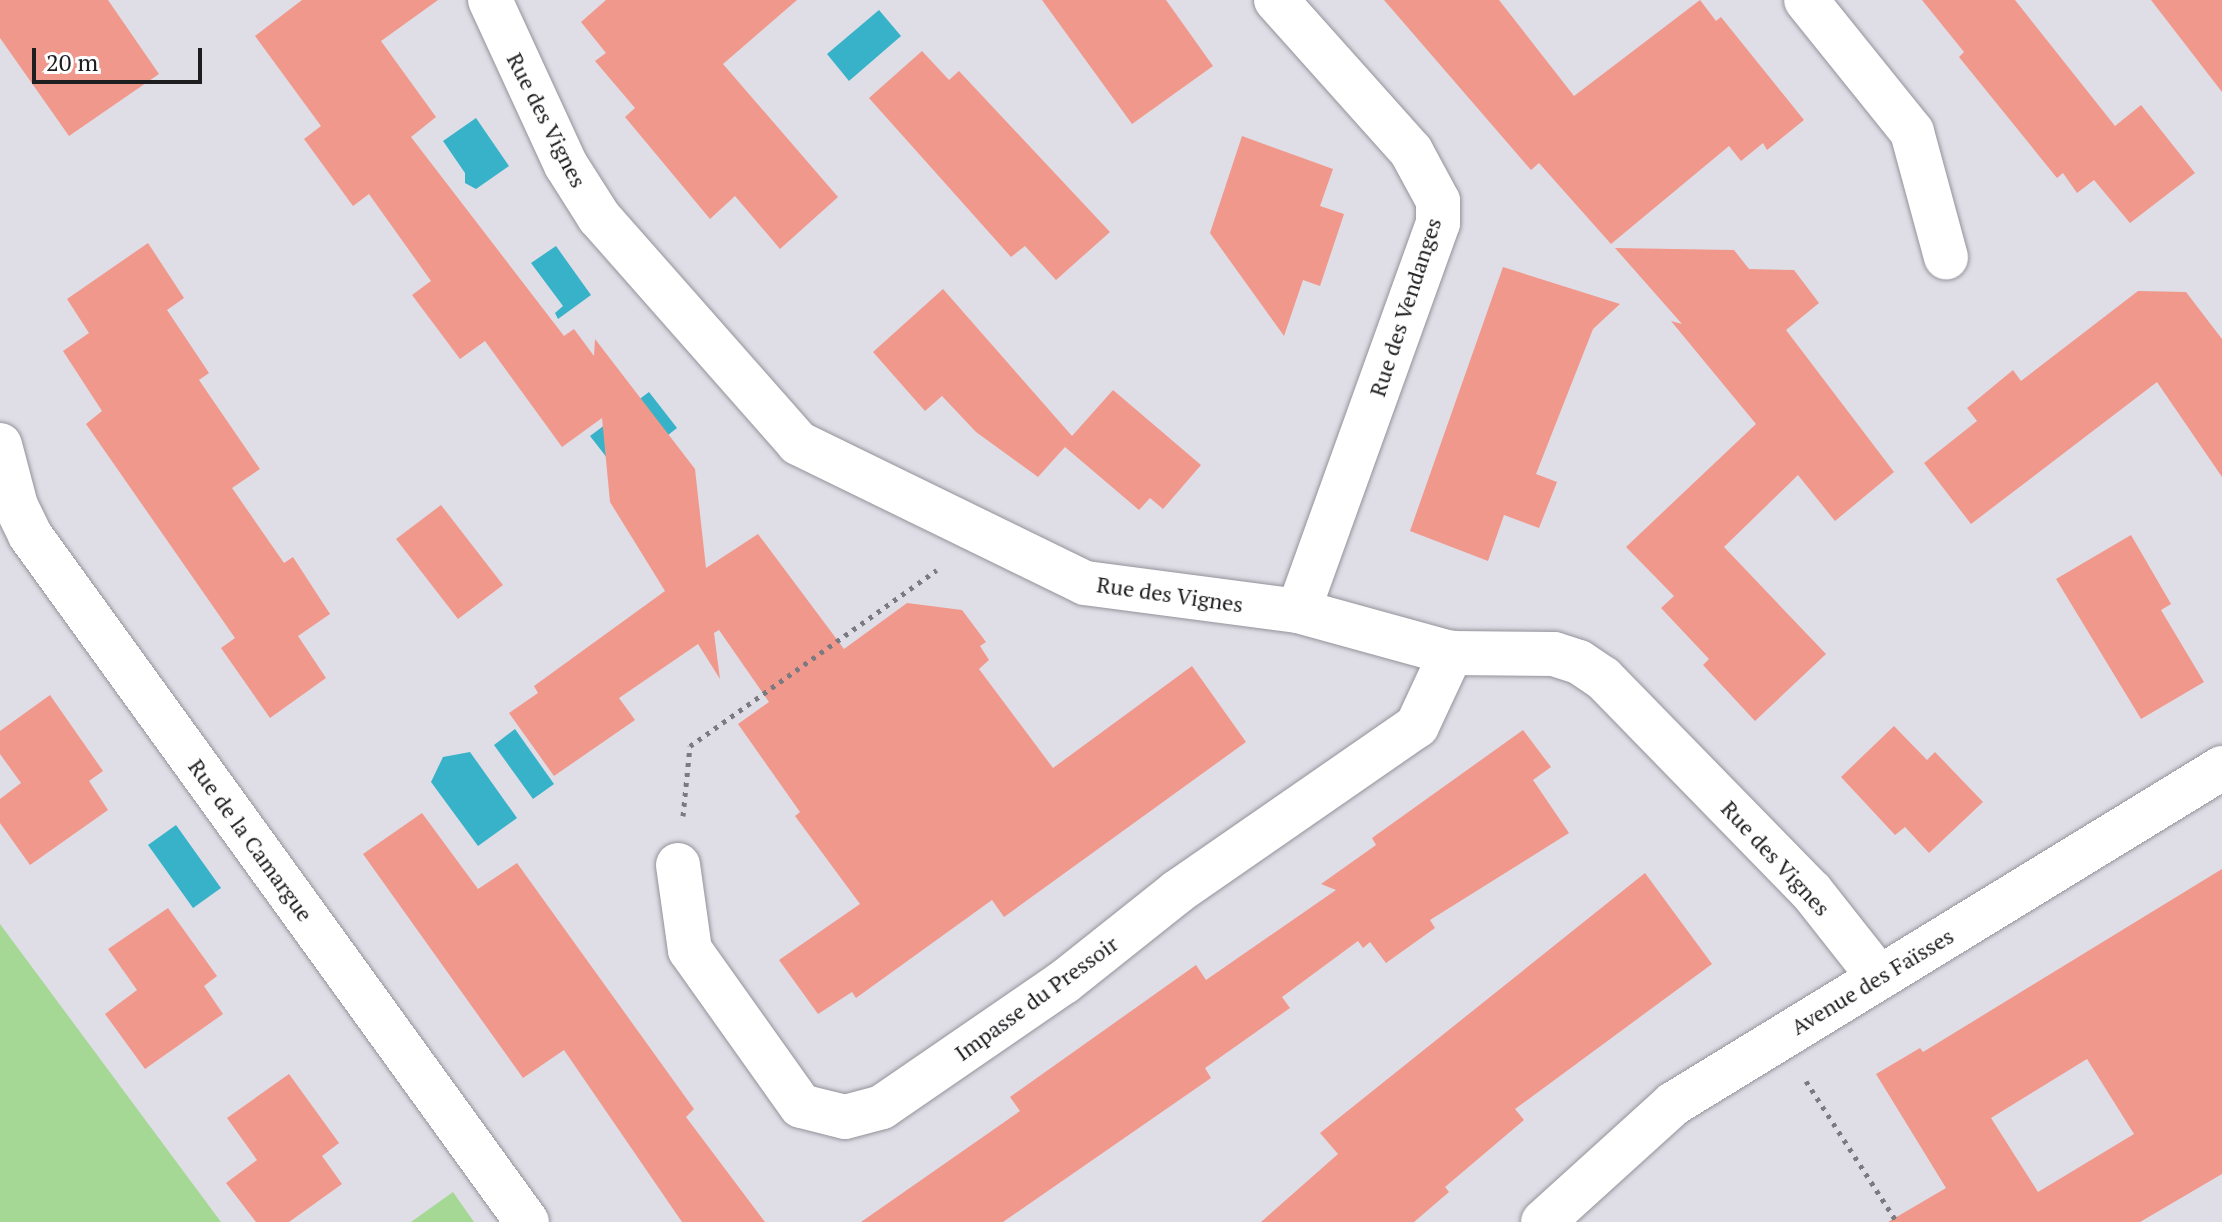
<!DOCTYPE html>
<html>
<head>
<meta charset="utf-8">
<style>
	body { margin:0 }
	#map { position:relative; width:2222px; height:1222px; overflow:hidden; background:#dfdee6; font-family:"PT Serif",serif }
	div>[style] { position:absolute }
	.green>* { inset:0; background:#a4d894 }
	.water>* { inset:0; background:#38b2c8 }
	.building>* { inset:0; background:#f0988c }
	.path>* { height:5px; margin-top:-2.5px; transform-origin:0; background:repeating-linear-gradient(90deg,#7b7a80 0 4px,transparent 0 10px) }
	.roads { filter:drop-shadow(0 0 2px #94929a) drop-shadow(0 0 2px #94929a) }
	.street>* { height:44px; margin:-22px; padding:0 22px; transform-origin:22px; border-radius:22px; background:#fff }
	span { translate:-50% -50%; white-space:nowrap; text-align:center; line-height:1.15; -webkit-text-stroke:6px #fff; paint-order:stroke }
	.street-label { font-size:22px; color:#1e1e21 }
	.scale { position:absolute; left:32px; top:48px; width:170px; height:36px; box-sizing:border-box; border:4px solid #1e1e21; border-top:0; padding-left:10px; font-size:24px; line-height:28px; white-space:nowrap; color:#1e1e21; -webkit-text-stroke:6px #fff; paint-order:stroke }
</style>
</head>
<body>
<div id="map">
	<div class="green">
		<i style="clip-path:polygon(0 924px,221px 1222px,0 1222px)"></i>
		<i style="clip-path:polygon(453px 1192px,474px 1222px,411px 1222px)"></i>
	</div>
	<div class="water">
		<i style="clip-path:polygon(879px 10px,901px 36px,849px 81px,827px 54px)"></i>
		<i style="clip-path:polygon(476px 118px,509px 166px,476px 189px,465px 183px,465px 173px,443px 141px)"></i>
		<i style="clip-path:polygon(556px 246px,591px 295px,558px 319px,555px 313px,563px 306px,531px 263px)"></i>
		<i style="clip-path:polygon(649px 392px,677px 428px,640px 457px,611px 463px,590px 436px)"></i>
		<i style="clip-path:polygon(515px 729px,554px 784px,533px 799px,494px 745px)"></i>
		<i style="clip-path:polygon(470px 752px,517px 818px,478px 846px,431px 782px,443px 757px)"></i>
		<i style="clip-path:polygon(176px 825px,221px 888px,193px 908px,148px 845px)"></i>
	</div>
	<div class="building">
		<i style="clip-path:polygon(0 0,108px 0,159px 74px,69px 136px,0 38px)"></i>
		<i style="clip-path:polygon(302px 0,438px 0,381px 41px,436px 117px,411px 137px,564px 336px,574px 329px,594px 356px,595px 339px,695px 469px,706px 568px,758px 534px,844px 649px,907px 603px,962px 610px,986px 642px,980px 646px,989px 660px,979px 669px,1053px 768px,1192px 666px,1246px 742px,1004px 917px,992px 900px,856px 998px,852px 992px,818px 1014px,779px 960px,860px 904px,795px 816px,800px 812px,738px 724px,769px 702px,719px 630px,714px 633px,720px 679px,698px 644px,619px 698px,635px 720px,554px 776px,509px 713px,538px 693px,534px 686px,665px 591px,610px 502px,602px 418px,562px 447px,485px 341px,460px 359px,412px 295px,431px 281px,369px 194px,353px 206px,304px 139px,321px 126px,255px 36px)"></i>
		<i style="clip-path:polygon(606px 0,797px 0,723px 64px,838px 197px,780px 249px,735px 196px,710px 219px,625px 117px,635px 108px,595px 61px,606px 53px,581px 22px)"></i>
		<i style="clip-path:polygon(1042px 0,1166px 0,1213px 66px,1132px 124px)"></i>
		<i style="clip-path:polygon(1384px 0,1499px 0,1574px 96px,1700px 0,1716px 21px,1721px 17px,1804px 120px,1767px 150px,1763px 143px,1741px 161px,1729px 146px,1611px 244px,1539px 163px,1531px 170px)"></i>
		<i style="clip-path:polygon(1922px 0,2015px 0,2115px 126px,2141px 105px,2195px 173px,2130px 223px,2094px 180px,2077px 193px,2063px 173px,2057px 178px,1959px 57px,1964px 52px)"></i>
		<i style="clip-path:polygon(2151px 0,2222px 0,2222px 92px)"></i>
		<i style="clip-path:polygon(922px 51px,949px 80px,959px 71px,1110px 232px,1056px 280px,1025px 246px,1011px 257px,869px 98px)"></i>
		<i style="clip-path:polygon(1242px 136px,1333px 169px,1320px 206px,1344px 214px,1320px 286px,1303px 280px,1284px 336px,1210px 233px)"></i>
		<i style="clip-path:polygon(148px 243px,184px 298px,167px 310px,209px 373px,199px 380px,260px 469px,232px 488px,284px 563px,293px 557px,330px 614px,298px 636px,326px 678px,270px 718px,221px 648px,235px 638px,86px 424px,102px 411px,63px 351px,89px 333px,67px 299px)"></i>
		<i style="clip-path:polygon(1615px 248px,1734px 250px,1749px 269px,1794px 270px,1819px 303px,1786px 330px,1894px 472px,1835px 521px,1798px 475px,1724px 547px,1826px 654px,1755px 721px,1703px 665px,1709px 659px,1661px 608px,1674px 596px,1626px 547px,1756px 424px,1671px 321px,1682px 324px)"></i>
		<i style="clip-path:polygon(1503px 267px,1620px 304px,1593px 329px,1536px 474px,1557px 482px,1539px 528px,1504px 515px,1488px 561px,1410px 531px)"></i>
		<i style="clip-path:polygon(943px 289px,1072px 436px,1113px 390px,1201px 465px,1163px 509px,1150px 498px,1139px 510px,1065px 447px,1038px 477px,976px 432px,942px 396px,925px 411px,873px 352px)"></i>
		<i style="clip-path:polygon(2138px 291px,2186px 292px,2222px 339px,2222px 477px,2157px 382px,1971px 524px,1924px 463px,1977px 421px,1967px 408px,2013px 370px,2021px 381px)"></i>
		<i style="clip-path:polygon(441px 505px,503px 585px,458px 619px,396px 539px)"></i>
		<i style="clip-path:polygon(2131px 535px,2171px 604px,2161px 610px,2204px 682px,2141px 719px,2056px 579px)"></i>
		<i style="clip-path:polygon(50px 695px,103px 771px,89px 781px,108px 810px,30px 865px,0 823px,0 799px,21px 783px,0 754px,0 731px)"></i>
		<i style="clip-path:polygon(1894px 726px,1927px 760px,1935px 752px,1983px 802px,1929px 853px,1905px 827px,1895px 835px,1841px 777px)"></i>
		<i style="clip-path:polygon(1523px 730px,1551px 767px,1533px 780px,1569px 833px,1430px 920px,1435px 928px,1386px 963px,1370px 942px,1363px 948px,1358px 941px,1282px 997px,1290px 1008px,1205px 1068px,1211px 1078px,1003px 1222px,861px 1222px,1020px 1111px,1010px 1097px,1196px 965px,1206px 980px,1336px 890px,1321px 884px,1376px 845px,1372px 838px)"></i>
		<i style="clip-path:polygon(422px 813px,478px 889px,517px 863px,694px 1109px,686px 1117px,765px 1222px,682px 1222px,564px 1050px,523px 1078px,363px 854px)"></i>
		<i style="clip-path:polygon(evenodd,2222px 869px,2222px 1174px,2140px 1222px,1888px 1222px,1946px 1188px,1876px 1074px,1920px 1048px,1923px 1052px,2222px 869px,2087px 1059px,2134px 1134px,2038px 1192px,1991px 1118px,2087px 1059px)"></i>
		<i style="clip-path:polygon(1645px 873px,1712px 964px,1515px 1109px,1524px 1120px,1445px 1187px,1449px 1192px,1414px 1222px,1261px 1222px,1338px 1154px,1320px 1133px)"></i>
		<i style="clip-path:polygon(168px 908px,217px 976px,204px 986px,223px 1014px,145px 1069px,105px 1014px,137px 990px,108px 949px)"></i>
		<i style="clip-path:polygon(289px 1074px,339px 1143px,322px 1156px,342px 1184px,289px 1222px,256px 1222px,226px 1183px,257px 1160px,227px 1118px)"></i>
	</div>
	<div class="path">
		<i style="left:683px;top:816px;width:70px;rotate:-84.3deg"></i>
		<i style="left:690px;top:746px;width:303px;rotate:-35.5deg"></i>
		<i style="left:1806px;top:1081px;width:168px;rotate:57.2deg"></i>
	</div>
	<div class="roads">
		<div class="street">
			<i style="left:490px;top:0;width:182px;rotate:65.3deg"></i>
			<i style="left:566px;top:165px;width:62px;rotate:57.6deg"></i>
			<i style="left:599px;top:217px;width:301px;rotate:48.6deg"></i>
			<i style="left:798px;top:443px;width:319px;rotate:26deg"></i>
			<i style="left:1085px;top:583px;width:215px;rotate:7.5deg"></i>
			<i style="left:1298px;top:611px;width:159px;rotate:15.4deg"></i>
			<i style="left:1451px;top:653px;width:103px;rotate:0.6deg"></i>
			<i style="left:1554px;top:654px;width:26px;rotate:18deg"></i>
			<i style="left:1579px;top:662px;width:29px;rotate:34deg"></i>
			<i style="left:1603px;top:678px;width:298px;rotate:45.7deg"></i>
			<i style="left:1811px;top:891px;width:110px;rotate:51.7deg"></i>
			<i style="left:1276px;top:0;width:203px;rotate:48.2deg"></i>
			<i style="left:1411px;top:151px;width:57px;rotate:61.6deg"></i>
			<i style="left:1438px;top:201px;width:22px;rotate:90deg"></i>
			<i style="left:1438px;top:223px;width:412px;rotate:109.8deg"></i>
			<i style="left:1806px;top:0;width:169px;rotate:51.2deg"></i>
			<i style="left:1912px;top:132px;width:130px;rotate:74.8deg"></i>
			<i style="left:0;top:445px;width:63px;rotate:75.3deg"></i>
			<i style="left:16px;top:506px;width:32px;rotate:64deg"></i>
			<i style="left:30px;top:535px;width:848px;rotate:54.12deg"></i>
			<i style="left:678px;top:865px;width:86px;rotate:82deg"></i>
			<i style="left:690px;top:950px;width:191px;rotate:54.6deg"></i>
			<i style="left:801px;top:1106px;width:45px;rotate:14deg"></i>
			<i style="left:845px;top:1117px;width:38px;rotate:-15deg"></i>
			<i style="left:882px;top:1107px;width:221px;rotate:-34.5deg"></i>
			<i style="left:1064px;top:982px;width:144px;rotate:-38.5deg"></i>
			<i style="left:1177px;top:892px;width:292px;rotate:-34.7deg"></i>
			<i style="left:1417px;top:726px;width:81px;rotate:-65deg"></i>
			<i style="left:1543px;top:1222px;width:176px;rotate:-42.2deg"></i>
			<i style="left:1673px;top:1104px;width:644px;rotate:-31.47deg"></i>
		</div>
	</div>
	<div class="street-label">
		<span style="left:547px;top:120px;rotate:63deg">Rue des Vignes</span>
		<span style="left:1405px;top:307px;rotate:-72deg">Rue des Vendanges</span>
		<span style="left:1170px;top:594px;rotate:8deg">Rue des Vignes</span>
		<span style="left:251px;top:840px;rotate:54deg">Rue de la Camargue</span>
		<span style="left:1776px;top:858px;rotate:47deg">Rue des Vignes</span>
		<span style="left:1872px;top:981px;rotate:-31deg">Avenue des Faïsses</span>
		<span style="left:1036px;top:998px;rotate:-36deg">Impasse du Pressoir</span>
	</div>
	<div class="scale">20 m</div>
</div>
</body>
</html>
